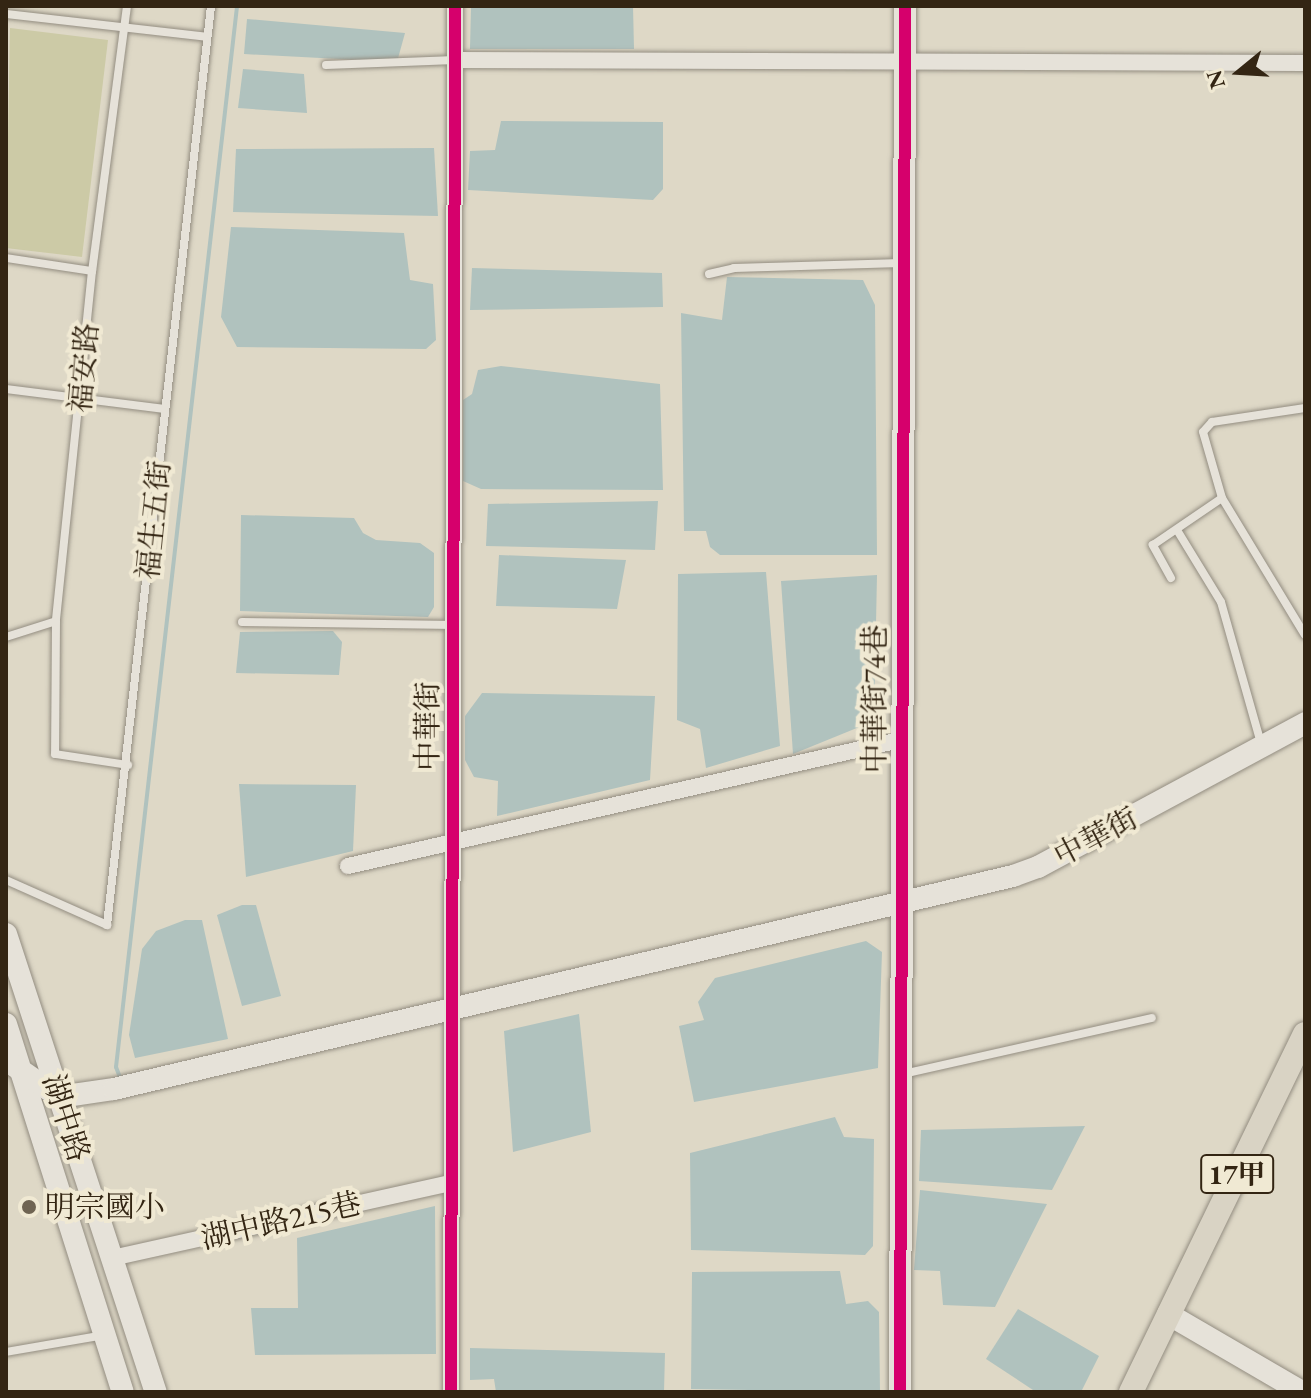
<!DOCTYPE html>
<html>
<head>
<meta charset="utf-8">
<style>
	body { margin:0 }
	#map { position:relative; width:1311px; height:1398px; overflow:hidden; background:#ded8c6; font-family:"EB Garamond","Noto Serif TC",serif }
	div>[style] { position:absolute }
	.green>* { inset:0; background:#cccaa6 }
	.water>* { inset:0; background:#b0c2be }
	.stream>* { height:4px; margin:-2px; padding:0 2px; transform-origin:2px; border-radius:2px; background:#b0c2be }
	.roads { filter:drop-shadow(0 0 2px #938d81) drop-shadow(0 0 2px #938d81) }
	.lane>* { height:8px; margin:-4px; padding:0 4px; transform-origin:4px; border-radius:4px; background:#e6e2d9 }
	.street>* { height:16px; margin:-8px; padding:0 8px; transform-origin:8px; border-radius:8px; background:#e6e2d9 }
	.secondary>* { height:22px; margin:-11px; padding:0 11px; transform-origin:11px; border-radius:11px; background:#e6e2d9 }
	.primary>* { height:24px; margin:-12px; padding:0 12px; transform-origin:12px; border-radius:12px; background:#d9d3c4 }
	.cycleway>* { height:12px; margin:-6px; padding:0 6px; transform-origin:6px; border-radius:6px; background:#d6006c }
	.dots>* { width:22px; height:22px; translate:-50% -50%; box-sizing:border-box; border:4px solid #f0e9d3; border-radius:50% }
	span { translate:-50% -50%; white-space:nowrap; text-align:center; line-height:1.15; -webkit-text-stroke:8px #f0e9d3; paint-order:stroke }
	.shield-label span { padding:2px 6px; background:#f0e9d3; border:2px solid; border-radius:6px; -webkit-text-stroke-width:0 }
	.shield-label { font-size:28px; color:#332513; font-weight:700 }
	.street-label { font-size:30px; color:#332513 }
	.poi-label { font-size:30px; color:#332513 }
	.left { translate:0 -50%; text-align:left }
	.frame { position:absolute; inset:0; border:8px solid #332513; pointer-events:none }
	.north { position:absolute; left:1199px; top:32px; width:80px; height:80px; -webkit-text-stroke:6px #f0e9d3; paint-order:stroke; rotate:252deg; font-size:22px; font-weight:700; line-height:32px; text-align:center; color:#332513 }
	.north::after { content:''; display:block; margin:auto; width:28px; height:36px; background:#332513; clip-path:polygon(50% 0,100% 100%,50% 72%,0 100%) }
</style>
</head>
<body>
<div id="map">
	<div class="green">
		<i style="clip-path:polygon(10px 28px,108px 40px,82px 257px,6px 248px)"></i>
	</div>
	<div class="water">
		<i style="clip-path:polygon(471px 6px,633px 6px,634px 49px,470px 49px)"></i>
		<i style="clip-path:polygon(247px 19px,405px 33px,397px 62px,244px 54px)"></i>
		<i style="clip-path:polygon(243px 69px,304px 74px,307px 113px,238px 108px)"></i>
		<i style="clip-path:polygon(501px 121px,663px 122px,663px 189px,653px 200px,468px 190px,470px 151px,495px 150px)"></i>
		<i style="clip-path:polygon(434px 148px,438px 216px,233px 212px,236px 149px)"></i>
		<i style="clip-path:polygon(231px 227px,404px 233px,410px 280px,433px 284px,436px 340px,426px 349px,237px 347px,221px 317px)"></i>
		<i style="clip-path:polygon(472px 268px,662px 273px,663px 307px,470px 310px)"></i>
		<i style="clip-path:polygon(727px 277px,863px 280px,875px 305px,877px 555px,720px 555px,710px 547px,706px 531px,684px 531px,681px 313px,722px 320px)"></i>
		<i style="clip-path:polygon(501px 366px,660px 384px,663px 490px,481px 489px,463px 481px,463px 400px,472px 394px,478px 370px)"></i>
		<i style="clip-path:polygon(658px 501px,655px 550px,486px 546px,488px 504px)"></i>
		<i style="clip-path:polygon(241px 515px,354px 518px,363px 533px,376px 540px,420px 543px,434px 553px,434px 607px,428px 617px,240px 611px)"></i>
		<i style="clip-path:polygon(499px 555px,626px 560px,617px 609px,496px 606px)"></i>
		<i style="clip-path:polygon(766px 572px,780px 746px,706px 768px,700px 729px,677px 720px,678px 574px)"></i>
		<i style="clip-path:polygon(877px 575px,874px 721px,793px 754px,781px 581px)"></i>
		<i style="clip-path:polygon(333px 631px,342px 642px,339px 675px,236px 673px,240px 632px)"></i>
		<i style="clip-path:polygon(482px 693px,655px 696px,650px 780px,497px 816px,498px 781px,474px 777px,465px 760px,465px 716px)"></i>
		<i style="clip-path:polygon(239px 784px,356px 785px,353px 851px,246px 877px)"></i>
		<i style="clip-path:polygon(242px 905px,256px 905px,281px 996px,242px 1006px,217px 915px)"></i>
		<i style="clip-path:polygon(185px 920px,202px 920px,228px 1039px,135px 1058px,129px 1035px,142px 949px,156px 931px)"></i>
		<i style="clip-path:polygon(866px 941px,882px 952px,878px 1068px,694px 1102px,679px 1026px,704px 1020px,698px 1002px,715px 978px)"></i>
		<i style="clip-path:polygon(579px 1014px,591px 1132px,513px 1152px,504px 1031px)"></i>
		<i style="clip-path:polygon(835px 1117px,844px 1137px,874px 1139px,873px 1246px,865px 1255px,691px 1250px,690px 1153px)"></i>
		<i style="clip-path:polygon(1085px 1126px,1052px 1190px,919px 1181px,921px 1130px)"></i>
		<i style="clip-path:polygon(920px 1190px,1047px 1204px,995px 1307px,943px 1305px,940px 1271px,914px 1270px)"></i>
		<i style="clip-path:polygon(435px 1206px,436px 1354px,255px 1355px,251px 1308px,298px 1308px,297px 1238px)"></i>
		<i style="clip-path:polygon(840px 1271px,846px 1304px,868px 1301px,879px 1312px,880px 1392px,691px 1389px,692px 1272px)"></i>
		<i style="clip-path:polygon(1018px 1309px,1099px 1356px,1081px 1392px,1036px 1392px,986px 1359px)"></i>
		<i style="clip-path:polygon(470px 1348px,665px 1353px,664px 1392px,496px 1392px,494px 1379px,470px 1380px)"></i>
	</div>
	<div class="stream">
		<i style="left:121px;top:1080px;width:14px;rotate:-111deg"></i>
		<i style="left:116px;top:1067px;width:1068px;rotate:-83.49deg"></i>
	</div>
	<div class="roads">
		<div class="lane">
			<i style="left:127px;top:6px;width:267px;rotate:97.5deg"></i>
			<i style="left:92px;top:271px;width:352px;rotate:95.9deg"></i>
			<i style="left:56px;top:621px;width:133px;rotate:90.4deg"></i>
			<i style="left:55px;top:754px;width:74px;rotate:8.6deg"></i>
			<i style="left:6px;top:14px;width:202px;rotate:6.5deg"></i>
			<i style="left:326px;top:65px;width:129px;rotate:-2.2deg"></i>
			<i style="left:6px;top:258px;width:87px;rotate:8.6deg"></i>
			<i style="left:709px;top:274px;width:26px;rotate:-13deg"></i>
			<i style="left:734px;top:268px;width:167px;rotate:-1.7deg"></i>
			<i style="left:6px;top:389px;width:160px;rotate:7.2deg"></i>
			<i style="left:1305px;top:408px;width:94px;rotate:171.4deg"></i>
			<i style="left:1212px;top:422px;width:13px;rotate:132deg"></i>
			<i style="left:1203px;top:432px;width:69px;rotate:73.9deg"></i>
			<i style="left:1222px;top:498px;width:160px;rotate:58.8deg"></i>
			<i style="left:1177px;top:530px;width:84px;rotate:58.6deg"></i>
			<i style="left:1221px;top:602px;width:147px;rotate:74.2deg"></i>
			<i style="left:1171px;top:578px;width:38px;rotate:-119deg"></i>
			<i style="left:1153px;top:545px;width:83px;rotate:-34.3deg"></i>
			<i style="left:242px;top:622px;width:212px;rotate:0.8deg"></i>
			<i style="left:6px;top:637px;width:52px;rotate:-17.7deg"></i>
			<i style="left:6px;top:880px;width:111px;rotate:24deg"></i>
			<i style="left:107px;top:925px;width:925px;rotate:-83.54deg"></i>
			<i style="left:903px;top:1074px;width:255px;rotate:-12.7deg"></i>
			<i style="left:6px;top:1352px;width:99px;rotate:-9.8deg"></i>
		</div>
		<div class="street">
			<i style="left:455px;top:60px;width:850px;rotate:0.2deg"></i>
			<i style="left:348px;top:866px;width:566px;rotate:-12.86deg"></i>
			<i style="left:112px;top:1258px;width:345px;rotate:-12.5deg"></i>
			<i style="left:451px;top:1392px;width:1386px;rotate:-89.83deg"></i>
		</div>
		<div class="secondary">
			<i style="left:6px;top:934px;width:482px;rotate:71.9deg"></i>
			<i style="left:6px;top:1024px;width:386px;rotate:72.4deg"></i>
			<i style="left:6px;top:1060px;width:65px;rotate:34.9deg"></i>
			<i style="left:59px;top:1097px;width:56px;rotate:-8.3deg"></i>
			<i style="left:114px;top:1089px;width:924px;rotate:-13.33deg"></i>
			<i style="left:1013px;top:876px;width:27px;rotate:-20deg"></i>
			<i style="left:1038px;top:867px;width:303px;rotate:-28.3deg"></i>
			<i style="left:1168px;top:1314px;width:155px;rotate:30.2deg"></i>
			<i style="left:900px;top:1392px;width:1386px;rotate:-89.79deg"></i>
		</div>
		<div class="primary">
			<i style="left:1131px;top:1392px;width:398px;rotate:-64.1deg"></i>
		</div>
	</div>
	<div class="cycleway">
		<i style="left:451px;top:1392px;width:1386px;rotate:-89.83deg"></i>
		<i style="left:900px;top:1392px;width:1386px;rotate:-89.79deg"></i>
	</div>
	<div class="dots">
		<i style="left:29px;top:1207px;background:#6f6452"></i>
	</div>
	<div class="shield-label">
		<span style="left:1237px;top:1174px">17甲</span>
	</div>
	<div class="street-label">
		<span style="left:84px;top:368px;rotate:-85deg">福安路</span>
		<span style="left:154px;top:520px;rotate:-84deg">福生五街</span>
		<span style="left:875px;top:699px;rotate:-90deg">中華街74巷</span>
		<span style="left:428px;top:726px;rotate:-90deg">中華街</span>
		<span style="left:1096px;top:837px;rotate:-28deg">中華街</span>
		<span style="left:66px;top:1118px;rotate:72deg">湖中路</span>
		<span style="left:281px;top:1221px;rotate:-13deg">湖中路215巷</span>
	</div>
	<div class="poi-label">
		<span class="left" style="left:45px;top:1207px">明宗國小</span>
	</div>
	<div class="frame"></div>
	<div class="north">N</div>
</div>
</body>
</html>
